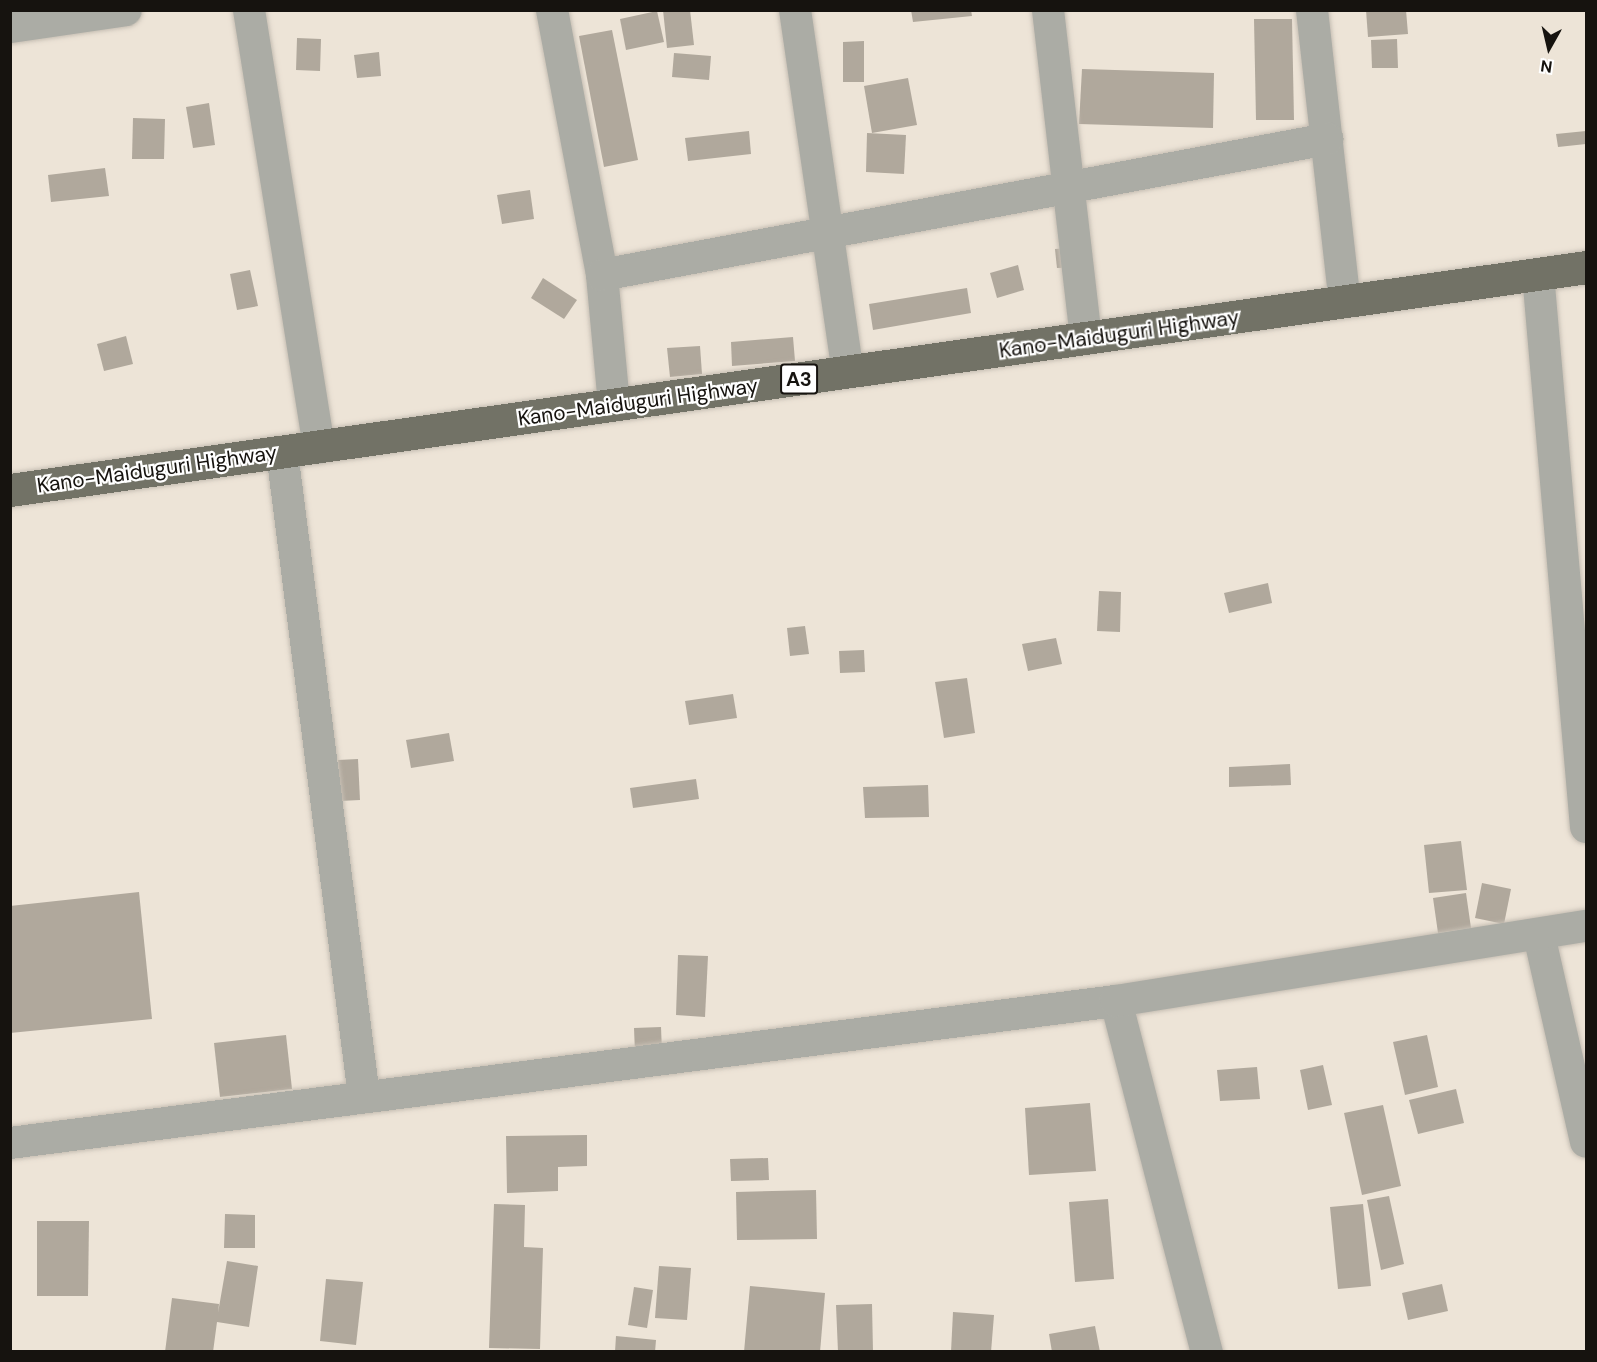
<!DOCTYPE html>
<html>
<head>
<meta charset="utf-8">
<style>
	body { margin:0 }
	#map { position:relative; width:1597px; height:1362px; overflow:hidden; background:#ede4d7; font-family:"DM Sans",sans-serif }
	div>[style] { position:absolute }
	.building>* { inset:0; background:#b0a89c }
	.roads { filter:drop-shadow(0 0 2px #c6beb3) drop-shadow(0 0 2px #c6beb3) }
	.minor>* { height:32px; margin:-16px; padding:0 16px; transform-origin:16px; border-radius:16px; background:#abaca5 }
	.trunk>* { height:33px; margin:-16.5px; padding:0 16.5px; transform-origin:16.5px; border-radius:16.5px; background:#727266 }
	span { translate:-50% -50%; white-space:nowrap; text-align:center; line-height:1.15; -webkit-text-stroke:4.5px #fff; paint-order:stroke }
	.shield-label span { padding:2px 4px; background:#fff; border:2px solid; border-radius:4px; -webkit-text-stroke-width:0 }
	.shield-label { font-size:20px; color:#16130f; font-weight:700 }
	.street-label { font-size:21px; color:#16130f }
	.frame { position:absolute; inset:0; border:12px solid #16130f; pointer-events:none }
	.north { position:absolute; left:1519px; top:18px; width:60px; height:60px; -webkit-text-stroke:4px #fff; paint-order:stroke; rotate:188deg; font-size:16px; font-weight:700; line-height:24px; text-align:center; color:#16130f }
	.north::after { content:''; display:block; margin:auto; width:21px; height:27px; background:#16130f; clip-path:polygon(50% 0,100% 100%,50% 72%,0 100%) }
</style>
</head>
<body>
<div id="map">
	<div class="building">
		<i style="clip-path:polygon(663px 10px,690px 10px,694px 45px,667px 48px)"></i>
		<i style="clip-path:polygon(911px 10px,971px 10px,972px 16px,913px 22px)"></i>
		<i style="clip-path:polygon(1366px 10px,1406px 10px,1408px 34px,1368px 37px)"></i>
		<i style="clip-path:polygon(657px 11px,664px 42px,626px 50px,620px 19px)"></i>
		<i style="clip-path:polygon(1254px 19px,1292px 19px,1294px 120px,1256px 120px)"></i>
		<i style="clip-path:polygon(612px 30px,638px 160px,604px 167px,579px 36px)"></i>
		<i style="clip-path:polygon(297px 38px,321px 39px,320px 71px,296px 70px)"></i>
		<i style="clip-path:polygon(1397px 39px,1398px 68px,1372px 68px,1371px 40px)"></i>
		<i style="clip-path:polygon(864px 41px,864px 82px,843px 82px,843px 42px)"></i>
		<i style="clip-path:polygon(379px 52px,381px 76px,357px 78px,354px 55px)"></i>
		<i style="clip-path:polygon(674px 53px,711px 56px,709px 80px,672px 77px)"></i>
		<i style="clip-path:polygon(1082px 69px,1214px 73px,1213px 128px,1079px 124px)"></i>
		<i style="clip-path:polygon(908px 78px,917px 125px,872px 133px,864px 86px)"></i>
		<i style="clip-path:polygon(209px 103px,215px 145px,193px 148px,186px 107px)"></i>
		<i style="clip-path:polygon(133px 118px,165px 119px,164px 159px,132px 159px)"></i>
		<i style="clip-path:polygon(749px 131px,751px 154px,688px 161px,685px 138px)"></i>
		<i style="clip-path:polygon(1586px 131px,1586px 144px,1558px 147px,1556px 134px)"></i>
		<i style="clip-path:polygon(867px 133px,906px 135px,904px 174px,866px 172px)"></i>
		<i style="clip-path:polygon(105px 168px,109px 196px,51px 202px,48px 175px)"></i>
		<i style="clip-path:polygon(530px 190px,534px 219px,502px 224px,497px 195px)"></i>
		<i style="clip-path:polygon(1083px 247px,1085px 267px,1057px 268px,1055px 249px)"></i>
		<i style="clip-path:polygon(1018px 265px,1024px 290px,997px 298px,990px 273px)"></i>
		<i style="clip-path:polygon(250px 270px,258px 306px,237px 310px,230px 274px)"></i>
		<i style="clip-path:polygon(543px 278px,577px 300px,564px 319px,531px 298px)"></i>
		<i style="clip-path:polygon(967px 288px,971px 313px,873px 330px,869px 304px)"></i>
		<i style="clip-path:polygon(126px 336px,133px 364px,104px 371px,97px 344px)"></i>
		<i style="clip-path:polygon(793px 337px,795px 361px,732px 366px,731px 342px)"></i>
		<i style="clip-path:polygon(700px 346px,702px 374px,670px 377px,667px 348px)"></i>
		<i style="clip-path:polygon(1268px 583px,1272px 603px,1229px 613px,1224px 593px)"></i>
		<i style="clip-path:polygon(1099px 591px,1121px 592px,1120px 632px,1097px 631px)"></i>
		<i style="clip-path:polygon(805px 626px,809px 654px,790px 656px,787px 628px)"></i>
		<i style="clip-path:polygon(1056px 638px,1062px 664px,1028px 671px,1022px 644px)"></i>
		<i style="clip-path:polygon(864px 650px,865px 672px,840px 673px,839px 651px)"></i>
		<i style="clip-path:polygon(967px 678px,975px 733px,944px 738px,935px 682px)"></i>
		<i style="clip-path:polygon(733px 694px,737px 718px,689px 725px,685px 701px)"></i>
		<i style="clip-path:polygon(449px 733px,454px 761px,411px 768px,406px 740px)"></i>
		<i style="clip-path:polygon(358px 759px,360px 800px,340px 801px,338px 760px)"></i>
		<i style="clip-path:polygon(1290px 764px,1291px 785px,1229px 787px,1229px 767px)"></i>
		<i style="clip-path:polygon(696px 779px,699px 799px,633px 808px,630px 788px)"></i>
		<i style="clip-path:polygon(928px 785px,929px 817px,865px 818px,863px 787px)"></i>
		<i style="clip-path:polygon(1461px 841px,1467px 890px,1429px 893px,1424px 845px)"></i>
		<i style="clip-path:polygon(1482px 883px,1511px 889px,1504px 924px,1475px 918px)"></i>
		<i style="clip-path:polygon(139px 892px,152px 1019px,10px 1033px,10px 906px)"></i>
		<i style="clip-path:polygon(1466px 893px,1471px 928px,1438px 933px,1433px 898px)"></i>
		<i style="clip-path:polygon(678px 955px,708px 956px,705px 1017px,676px 1015px)"></i>
		<i style="clip-path:polygon(661px 1027px,662px 1052px,635px 1053px,634px 1028px)"></i>
		<i style="clip-path:polygon(286px 1035px,292px 1089px,220px 1097px,214px 1043px)"></i>
		<i style="clip-path:polygon(1427px 1035px,1438px 1087px,1405px 1095px,1393px 1042px)"></i>
		<i style="clip-path:polygon(1323px 1065px,1332px 1105px,1308px 1110px,1300px 1070px)"></i>
		<i style="clip-path:polygon(1257px 1067px,1260px 1099px,1220px 1101px,1217px 1070px)"></i>
		<i style="clip-path:polygon(1456px 1089px,1464px 1123px,1418px 1134px,1409px 1100px)"></i>
		<i style="clip-path:polygon(1090px 1103px,1096px 1171px,1029px 1175px,1025px 1108px)"></i>
		<i style="clip-path:polygon(1383px 1105px,1401px 1186px,1362px 1195px,1344px 1113px)"></i>
		<i style="clip-path:polygon(587px 1135px,587px 1166px,558px 1167px,558px 1191px,507px 1193px,506px 1136px)"></i>
		<i style="clip-path:polygon(768px 1158px,769px 1180px,731px 1181px,730px 1159px)"></i>
		<i style="clip-path:polygon(816px 1190px,817px 1239px,737px 1240px,736px 1192px)"></i>
		<i style="clip-path:polygon(1389px 1196px,1404px 1264px,1381px 1270px,1367px 1200px)"></i>
		<i style="clip-path:polygon(1108px 1199px,1114px 1279px,1075px 1282px,1069px 1202px)"></i>
		<i style="clip-path:polygon(494px 1204px,525px 1205px,524px 1247px,543px 1248px,540px 1349px,489px 1348px)"></i>
		<i style="clip-path:polygon(1363px 1204px,1371px 1286px,1338px 1289px,1330px 1207px)"></i>
		<i style="clip-path:polygon(225px 1214px,255px 1215px,255px 1248px,224px 1248px)"></i>
		<i style="clip-path:polygon(37px 1221px,89px 1221px,88px 1296px,37px 1296px)"></i>
		<i style="clip-path:polygon(227px 1261px,258px 1266px,249px 1327px,217px 1322px,213px 1352px,165px 1352px,172px 1298px,219px 1304px,218px 1313px)"></i>
		<i style="clip-path:polygon(659px 1266px,691px 1268px,687px 1320px,655px 1318px)"></i>
		<i style="clip-path:polygon(326px 1279px,363px 1282px,356px 1345px,320px 1341px)"></i>
		<i style="clip-path:polygon(1442px 1284px,1448px 1311px,1408px 1320px,1402px 1293px)"></i>
		<i style="clip-path:polygon(750px 1286px,825px 1293px,820px 1352px,744px 1352px)"></i>
		<i style="clip-path:polygon(634px 1287px,653px 1290px,647px 1328px,628px 1325px)"></i>
		<i style="clip-path:polygon(872px 1304px,873px 1352px,838px 1352px,836px 1305px)"></i>
		<i style="clip-path:polygon(953px 1312px,994px 1315px,991px 1352px,951px 1352px)"></i>
		<i style="clip-path:polygon(1095px 1326px,1100px 1352px,1052px 1352px,1049px 1334px)"></i>
		<i style="clip-path:polygon(616px 1336px,656px 1340px,655px 1352px,615px 1352px)"></i>
	</div>
	<div class="roads">
		<div class="minor">
			<i style="left:249px;top:10px;width:443px;rotate:80.9deg"></i>
			<i style="left:552px;top:10px;width:270px;rotate:79.3deg"></i>
			<i style="left:602px;top:275px;width:131px;rotate:84.7deg"></i>
			<i style="left:795px;top:10px;width:366px;rotate:81.7deg"></i>
			<i style="left:1048px;top:10px;width:331px;rotate:83.4deg"></i>
			<i style="left:1312px;top:10px;width:294px;rotate:83.6deg"></i>
			<i style="left:10px;top:27px;width:117px;rotate:-8.3deg"></i>
			<i style="left:1538px;top:274px;width:555px;rotate:85.04deg"></i>
			<i style="left:602px;top:275px;width:738px;rotate:-10.62deg"></i>
			<i style="left:282px;top:452px;width:650px;rotate:82.75deg"></i>
			<i style="left:1539px;top:935px;width:212px;rotate:77.2deg"></i>
			<i style="left:1116px;top:1001px;width:363px;rotate:75.5deg"></i>
			<i style="left:10px;top:1143px;width:1115px;rotate:-7.32deg"></i>
			<i style="left:1116px;top:1001px;width:476px;rotate:-9.1deg"></i>
		</div>
		<div class="trunk">
			<i style="left:10px;top:490px;width:1592px;rotate:-8.05deg"></i>
		</div>
	</div>
	<div class="shield-label">
		<span style="left:799px;top:379px">A3</span>
	</div>
	<div class="street-label">
		<span style="left:1119px;top:334px;rotate:-8deg">Kano-Maiduguri Highway</span>
		<span style="left:638px;top:402px;rotate:-8deg">Kano-Maiduguri Highway</span>
		<span style="left:157px;top:469px;rotate:-8deg">Kano-Maiduguri Highway</span>
	</div>
	<div class="frame"></div>
	<div class="north">N</div>
</div>
</body>
</html>
